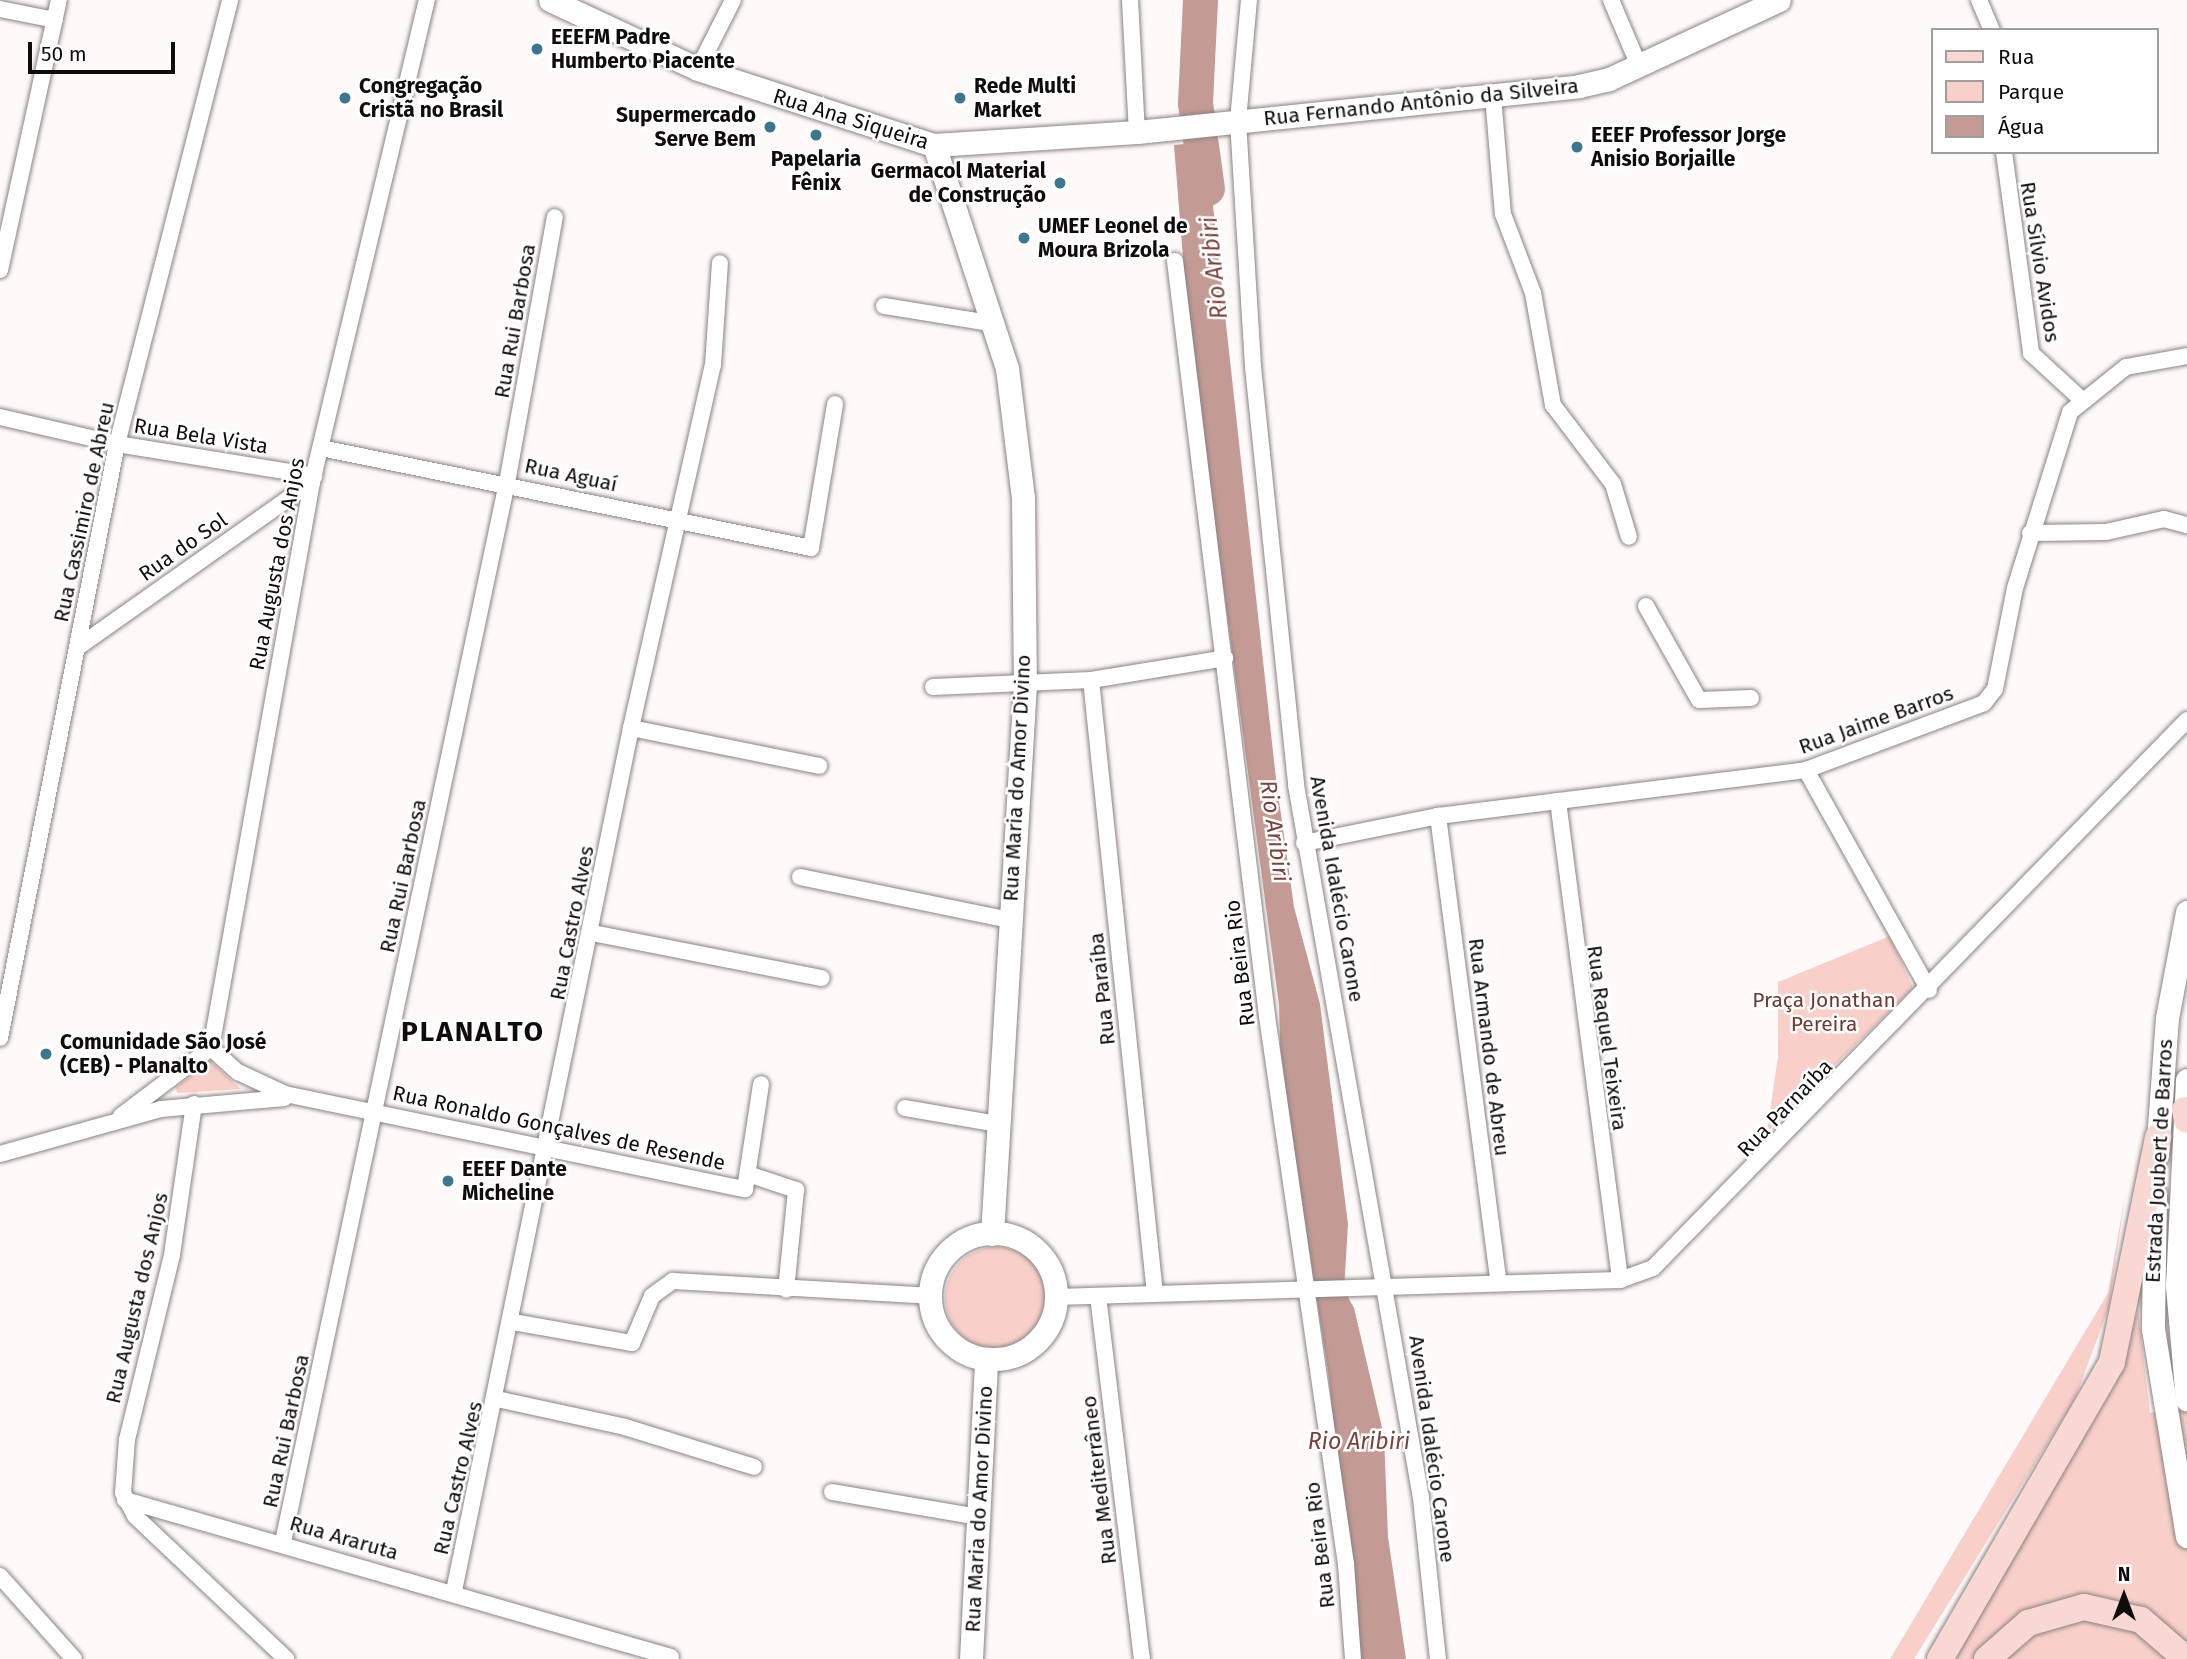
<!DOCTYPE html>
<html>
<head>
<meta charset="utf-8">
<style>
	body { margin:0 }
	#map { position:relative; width:2187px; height:1659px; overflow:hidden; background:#fefafa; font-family:"Fira Sans",sans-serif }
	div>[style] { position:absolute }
	.green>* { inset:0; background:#f8cfc9 }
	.round { border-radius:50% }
	.water>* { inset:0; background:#c49a94 }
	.river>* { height:35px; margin:-17.5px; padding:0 17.5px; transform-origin:17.5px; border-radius:17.5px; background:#c49a94 }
	.roads { filter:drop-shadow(0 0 2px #8a8281) drop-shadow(0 0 2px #8a8281) }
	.street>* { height:16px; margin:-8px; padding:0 8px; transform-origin:8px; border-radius:8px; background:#fff }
	.secondary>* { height:23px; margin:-11.5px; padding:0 11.5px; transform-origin:11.5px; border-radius:11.5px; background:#fff }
	.secondary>.ring { margin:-11.5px; padding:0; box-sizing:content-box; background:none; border:23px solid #fff; border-radius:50% }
	.primary>* { height:26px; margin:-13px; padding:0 13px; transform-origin:13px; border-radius:13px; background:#f9d8d3 }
	.dots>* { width:19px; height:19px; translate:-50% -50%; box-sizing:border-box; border:4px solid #fff; border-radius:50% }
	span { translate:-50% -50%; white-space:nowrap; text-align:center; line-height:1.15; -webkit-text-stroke:5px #fff; paint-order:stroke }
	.poi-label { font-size:21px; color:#0f0c0c; font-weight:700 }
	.left { translate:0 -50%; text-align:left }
	.right { translate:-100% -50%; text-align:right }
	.street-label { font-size:21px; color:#0f0c0c }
	.park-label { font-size:21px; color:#703831 }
	.water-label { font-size:23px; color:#7b413a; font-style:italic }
	.district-label { font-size:28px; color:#0f0c0c; font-weight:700; letter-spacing:2px }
	.legend { position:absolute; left:1931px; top:28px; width:228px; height:126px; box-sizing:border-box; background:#fff; border:2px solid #9f9e9e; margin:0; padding:9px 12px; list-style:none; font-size:21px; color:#0f0c0c }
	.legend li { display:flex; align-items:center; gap:14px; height:35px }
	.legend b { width:35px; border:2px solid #9f9e9e }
	.north { position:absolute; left:2089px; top:1561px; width:70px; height:70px; -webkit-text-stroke:5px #fff; paint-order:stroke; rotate:0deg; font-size:19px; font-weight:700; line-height:28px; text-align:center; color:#0f0c0c }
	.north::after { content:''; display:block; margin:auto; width:24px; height:32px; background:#0f0c0c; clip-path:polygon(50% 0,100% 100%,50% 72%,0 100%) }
	.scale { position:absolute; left:28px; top:42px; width:147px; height:32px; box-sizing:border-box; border:4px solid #0f0c0c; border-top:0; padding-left:9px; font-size:21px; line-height:24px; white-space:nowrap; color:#0f0c0c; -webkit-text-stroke:5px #fff; paint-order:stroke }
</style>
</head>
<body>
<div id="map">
	<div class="green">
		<i style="clip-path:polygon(1890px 936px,1913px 988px,1767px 1132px,1778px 1056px,1778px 982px)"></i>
		<i style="clip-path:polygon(210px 1061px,241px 1089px,177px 1093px,176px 1087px)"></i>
		<i style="clip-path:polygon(2126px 1190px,2109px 1307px,2075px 1399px,1914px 1659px,1890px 1659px,2108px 1293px)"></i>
		<i class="round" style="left:945px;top:1247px;width:102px;height:102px"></i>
		<i style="clip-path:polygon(2138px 1309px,2150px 1413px,2187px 1408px,2187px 1659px,1952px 1659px,2115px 1385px)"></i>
	</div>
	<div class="water">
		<i style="clip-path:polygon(1206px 142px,1276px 779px,1294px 907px,1320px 1004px,1348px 1224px,1344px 1290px,1354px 1308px,1384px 1436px,1388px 1537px,1406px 1659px,1359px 1659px,1328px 1371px,1281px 1072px,1279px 1005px,1188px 321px,1174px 145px)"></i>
	</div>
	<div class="river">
		<i style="left:1200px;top:0;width:103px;rotate:92.8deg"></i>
		<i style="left:1195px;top:103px;width:86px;rotate:82deg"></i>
	</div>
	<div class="roads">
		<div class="street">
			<i style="left:1130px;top:0;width:132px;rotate:87deg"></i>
			<i style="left:1249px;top:0;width:121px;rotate:95.2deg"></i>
			<i style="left:1238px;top:121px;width:246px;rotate:86.5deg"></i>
			<i style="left:1253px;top:367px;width:420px;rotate:84.1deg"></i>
			<i style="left:1296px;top:785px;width:724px;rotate:80.06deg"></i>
			<i style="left:1421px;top:1498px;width:162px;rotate:84deg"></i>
			<i style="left:1611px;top:0;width:72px;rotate:67deg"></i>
			<i style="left:1979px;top:0;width:33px;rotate:67deg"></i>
			<i style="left:0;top:9px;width:56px;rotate:11.3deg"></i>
			<i style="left:698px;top:69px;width:77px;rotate:-63.1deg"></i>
			<i style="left:1493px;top:96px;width:118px;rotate:85.2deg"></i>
			<i style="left:1503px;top:214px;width:85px;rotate:69.2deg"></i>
			<i style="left:1533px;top:293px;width:114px;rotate:79.9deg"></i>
			<i style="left:1553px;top:405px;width:99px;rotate:52.8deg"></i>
			<i style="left:1613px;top:484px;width:55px;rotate:73.2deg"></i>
			<i style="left:2004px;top:152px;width:203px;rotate:82.3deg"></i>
			<i style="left:2031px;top:353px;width:67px;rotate:42.6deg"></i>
			<i style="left:1175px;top:261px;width:761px;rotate:83.05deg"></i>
			<i style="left:1267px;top:1016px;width:554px;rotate:81.8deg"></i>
			<i style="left:1346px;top:1564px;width:95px;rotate:85.8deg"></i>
			<i style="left:0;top:270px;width:276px;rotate:-77.7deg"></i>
			<i style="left:884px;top:306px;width:112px;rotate:9.2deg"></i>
			<i style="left:0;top:417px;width:120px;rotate:13deg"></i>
			<i style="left:117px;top:444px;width:200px;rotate:9.2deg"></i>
			<i style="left:321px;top:448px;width:500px;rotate:11.53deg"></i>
			<i style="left:811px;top:548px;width:146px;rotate:-80.5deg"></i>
			<i style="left:2030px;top:533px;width:76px;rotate:-0.8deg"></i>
			<i style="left:2106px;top:532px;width:59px;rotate:-12.6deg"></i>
			<i style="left:2164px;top:519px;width:24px;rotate:15deg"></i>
			<i style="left:1646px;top:606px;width:108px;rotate:60.6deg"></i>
			<i style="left:1699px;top:700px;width:52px;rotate:-2.2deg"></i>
			<i style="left:78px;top:647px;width:286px;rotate:-35.2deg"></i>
			<i style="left:1091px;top:680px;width:617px;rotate:84.05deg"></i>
			<i style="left:933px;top:687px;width:158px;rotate:-2.5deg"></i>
			<i style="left:1091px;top:680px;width:136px;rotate:-9.3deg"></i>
			<i style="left:631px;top:728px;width:192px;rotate:11.4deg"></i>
			<i style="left:1806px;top:770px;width:252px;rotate:60.8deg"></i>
			<i style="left:1558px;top:801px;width:483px;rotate:82.6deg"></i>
			<i style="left:1438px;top:816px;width:471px;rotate:82.6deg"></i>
			<i style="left:1304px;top:843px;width:137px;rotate:-11.4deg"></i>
			<i style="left:1438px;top:816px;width:371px;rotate:-7.1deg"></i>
			<i style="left:1806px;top:770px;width:190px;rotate:-20.6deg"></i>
			<i style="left:1984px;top:703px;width:18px;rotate:-52deg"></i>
			<i style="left:1995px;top:689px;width:103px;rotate:-78.8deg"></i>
			<i style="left:2015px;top:588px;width:184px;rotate:-72.6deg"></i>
			<i style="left:2070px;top:412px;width:72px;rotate:-38.8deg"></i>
			<i style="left:2126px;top:367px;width:62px;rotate:-10.2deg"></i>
			<i style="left:800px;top:877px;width:214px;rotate:11.6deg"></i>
			<i style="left:592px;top:933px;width:234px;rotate:11.1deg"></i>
			<i style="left:0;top:1038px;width:605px;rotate:-78.86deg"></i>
			<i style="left:117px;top:444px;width:458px;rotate:-75.7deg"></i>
			<i style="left:211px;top:1048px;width:575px;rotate:-79.88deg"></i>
			<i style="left:312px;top:482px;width:496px;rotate:-76.6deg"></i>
			<i style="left:211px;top:1048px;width:36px;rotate:42deg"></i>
			<i style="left:238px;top:1072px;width:52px;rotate:25.1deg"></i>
			<i style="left:285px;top:1094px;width:470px;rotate:11.7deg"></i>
			<i style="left:745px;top:1189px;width:106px;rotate:-81.3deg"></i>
			<i style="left:194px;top:1104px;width:153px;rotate:98.3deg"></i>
			<i style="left:172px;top:1255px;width:189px;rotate:103.7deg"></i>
			<i style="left:127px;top:1439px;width:54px;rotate:94.2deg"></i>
			<i style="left:123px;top:1493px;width:26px;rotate:62deg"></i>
			<i style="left:135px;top:1516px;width:208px;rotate:43.4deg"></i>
			<i style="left:905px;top:1108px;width:94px;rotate:9.8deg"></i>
			<i style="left:121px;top:1116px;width:113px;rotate:-37.1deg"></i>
			<i style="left:0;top:1154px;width:167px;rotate:-15.6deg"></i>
			<i style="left:161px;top:1109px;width:124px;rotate:-5.1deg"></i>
			<i style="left:748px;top:1174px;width:51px;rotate:18.4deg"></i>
			<i style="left:796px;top:1190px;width:100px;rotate:95.7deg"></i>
			<i style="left:1098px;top:1296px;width:366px;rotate:83.1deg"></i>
			<i style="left:1056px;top:1297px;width:564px;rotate:-1.73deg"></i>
			<i style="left:1620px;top:1280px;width:35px;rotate:-20deg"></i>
			<i style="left:1653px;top:1268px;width:765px;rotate:-45.74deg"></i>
			<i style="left:513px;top:1322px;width:121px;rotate:10deg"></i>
			<i style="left:632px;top:1343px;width:51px;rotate:-66.9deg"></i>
			<i style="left:652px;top:1296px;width:26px;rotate:-36deg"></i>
			<i style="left:673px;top:1281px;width:257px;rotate:3.3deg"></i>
			<i style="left:497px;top:1399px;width:131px;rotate:12.3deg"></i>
			<i style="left:625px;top:1427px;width:135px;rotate:17.2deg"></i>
			<i style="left:832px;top:1492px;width:149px;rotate:9.7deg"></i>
			<i style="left:125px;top:1500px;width:568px;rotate:16.04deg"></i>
			<i style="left:283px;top:1542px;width:1082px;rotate:-78.06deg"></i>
			<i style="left:507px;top:483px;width:270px;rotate:-79.8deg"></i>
			<i style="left:0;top:1576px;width:111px;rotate:48.3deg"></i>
			<i style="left:454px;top:1591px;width:881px;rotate:-78.41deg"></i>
			<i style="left:631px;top:728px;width:372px;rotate:-77.3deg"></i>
			<i style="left:713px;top:365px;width:102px;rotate:-86.1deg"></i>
		</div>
		<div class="secondary">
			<i style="left:550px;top:0;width:163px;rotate:25deg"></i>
			<i style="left:698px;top:69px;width:248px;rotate:17.9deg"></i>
			<i style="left:934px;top:145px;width:203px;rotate:-3.7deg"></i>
			<i style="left:1137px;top:132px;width:444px;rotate:-5.9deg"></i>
			<i style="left:1579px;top:86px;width:31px;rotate:-13deg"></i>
			<i style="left:1609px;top:79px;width:187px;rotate:-24.9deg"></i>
			<i style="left:934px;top:145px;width:235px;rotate:71.9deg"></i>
			<i style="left:1007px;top:368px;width:131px;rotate:83deg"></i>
			<i style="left:1023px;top:498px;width:186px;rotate:89.4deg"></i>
			<i style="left:1025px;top:684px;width:551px;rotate:93.43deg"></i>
			<i style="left:2187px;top:1080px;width:206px;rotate:92.8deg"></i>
			<i style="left:2177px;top:1286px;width:114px;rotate:85deg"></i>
			<i style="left:2157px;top:1154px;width:136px;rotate:-85.8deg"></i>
			<i style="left:2167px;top:1018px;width:108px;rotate:-79.3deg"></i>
			<i style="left:2155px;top:1195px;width:134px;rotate:90.9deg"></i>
			<i style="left:2153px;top:1329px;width:210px;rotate:80.7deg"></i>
			<i class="ring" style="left:930px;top:1233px;width:103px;height:103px"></i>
			<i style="left:971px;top:1659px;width:300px;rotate:-87.1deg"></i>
		</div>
		<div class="primary">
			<i style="left:2185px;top:1110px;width:10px;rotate:79deg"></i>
			<i style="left:1940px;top:1659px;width:343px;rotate:-59.9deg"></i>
			<i style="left:2112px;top:1362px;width:230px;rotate:-78.4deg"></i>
			<i style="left:1987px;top:1659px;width:55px;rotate:-41.3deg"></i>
			<i style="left:2028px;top:1623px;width:58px;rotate:-15.9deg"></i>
			<i style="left:2084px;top:1607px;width:58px;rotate:12.8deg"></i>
			<i style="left:2141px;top:1620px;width:60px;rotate:40.9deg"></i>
		</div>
	</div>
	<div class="dots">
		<i style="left:537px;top:49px;background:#3c778f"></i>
		<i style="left:345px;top:98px;background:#3c778f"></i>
		<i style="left:960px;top:98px;background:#3c778f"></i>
		<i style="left:770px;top:127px;background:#3c778f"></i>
		<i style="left:816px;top:135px;background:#3c778f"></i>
		<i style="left:1577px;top:147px;background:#3c778f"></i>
		<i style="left:1060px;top:183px;background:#3c778f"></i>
		<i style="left:1024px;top:238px;background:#3c778f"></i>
		<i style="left:46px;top:1054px;background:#3c778f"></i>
		<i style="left:448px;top:1181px;background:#3c778f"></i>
	</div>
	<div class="poi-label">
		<span class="left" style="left:551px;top:49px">EEEFM Padre<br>Humberto Piacente</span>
		<span class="left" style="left:359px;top:98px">Congregação<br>Cristã no Brasil</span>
		<span class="left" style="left:974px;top:98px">Rede Multi<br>Market</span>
		<span class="right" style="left:756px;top:127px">Supermercado<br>Serve Bem</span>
		<span class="left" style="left:1591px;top:147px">EEEF Professor Jorge<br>Anisio Borjaille</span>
		<span style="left:816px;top:171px">Papelaria<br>Fênix</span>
		<span class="right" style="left:1046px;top:183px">Germacol Material<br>de Construção</span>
		<span class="left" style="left:1038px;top:238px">UMEF Leonel de<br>Moura Brizola</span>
		<span class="left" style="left:60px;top:1054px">Comunidade São José<br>(CEB) - Planalto</span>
		<span class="left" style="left:462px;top:1181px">EEEF Dante<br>Micheline</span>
	</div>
	<div class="street-label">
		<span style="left:1421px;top:102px;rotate:-6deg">Rua Fernando Antônio da Silveira</span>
		<span style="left:851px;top:119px;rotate:17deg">Rua Ana Siqueira</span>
		<span style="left:2040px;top:262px;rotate:81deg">Rua Sílvio Avidos</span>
		<span style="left:515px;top:321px;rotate:-80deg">Rua Rui Barbosa</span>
		<span style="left:201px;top:436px;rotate:9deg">Rua Bela Vista</span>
		<span style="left:571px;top:475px;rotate:12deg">Rua Aguaí</span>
		<span style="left:84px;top:512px;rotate:-78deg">Rua Cassimiro de Abreu</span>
		<span style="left:183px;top:547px;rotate:-35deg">Rua do Sol</span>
		<span style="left:277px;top:564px;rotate:-79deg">Rua Augusta dos Anjos</span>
		<span style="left:1876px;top:720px;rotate:-20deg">Rua Jaime Barros</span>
		<span style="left:1017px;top:778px;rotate:-87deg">Rua Maria do Amor Divino</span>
		<span style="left:403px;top:876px;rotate:-78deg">Rua Rui Barbosa</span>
		<span style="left:1337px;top:889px;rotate:80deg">Avenida Idalécio Carone</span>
		<span style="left:572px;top:923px;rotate:-79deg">Rua Castro Alves</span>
		<span style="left:1240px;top:963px;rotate:-97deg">Rua Beira Rio</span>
		<span style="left:1102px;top:989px;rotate:-96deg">Rua Paraíba</span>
		<span style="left:1607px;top:1038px;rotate:82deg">Rua Raquel Teixeira</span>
		<span style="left:1489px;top:1047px;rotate:83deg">Rua Armando de Abreu</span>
		<span style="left:1785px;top:1108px;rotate:-46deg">Rua Parnaíba</span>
		<span style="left:559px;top:1128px;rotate:12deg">Rua Ronaldo Gonçalves de Resende</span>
		<span style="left:2159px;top:1161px;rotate:-87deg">Estrada Joubert de Barros</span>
		<span style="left:137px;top:1298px;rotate:-77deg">Rua Augusta dos Anjos</span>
		<span style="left:286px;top:1431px;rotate:-78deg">Rua Rui Barbosa</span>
		<span style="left:1432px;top:1449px;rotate:82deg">Avenida Idalécio Carone</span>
		<span style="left:458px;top:1478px;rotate:-77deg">Rua Castro Alves</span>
		<span style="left:1099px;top:1480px;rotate:-97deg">Rua Mediterrâneo</span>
		<span style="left:979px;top:1509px;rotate:-87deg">Rua Maria do Amor Divino</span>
		<span style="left:344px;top:1538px;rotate:16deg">Rua Araruta</span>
		<span style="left:1320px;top:1545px;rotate:-97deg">Rua Beira Rio</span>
	</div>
	<div class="park-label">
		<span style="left:1824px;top:1012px">Praça Jonathan<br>Pereira</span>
	</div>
	<div class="water-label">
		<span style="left:1214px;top:268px;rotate:-96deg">Rio Aribiri</span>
		<span style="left:1275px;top:831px;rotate:82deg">Rio Aribiri</span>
		<span style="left:1359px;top:1441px">Rio Aribiri</span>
	</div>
	<div class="district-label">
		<span style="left:473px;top:1032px">PLANALTO</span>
	</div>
	<ul class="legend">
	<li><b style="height:9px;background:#f9d8d3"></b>Rua</li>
	<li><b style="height:19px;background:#f8cfc9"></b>Parque</li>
	<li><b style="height:19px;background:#c49a94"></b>Água</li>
	</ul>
	<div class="north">N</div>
	<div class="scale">50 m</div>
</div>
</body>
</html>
